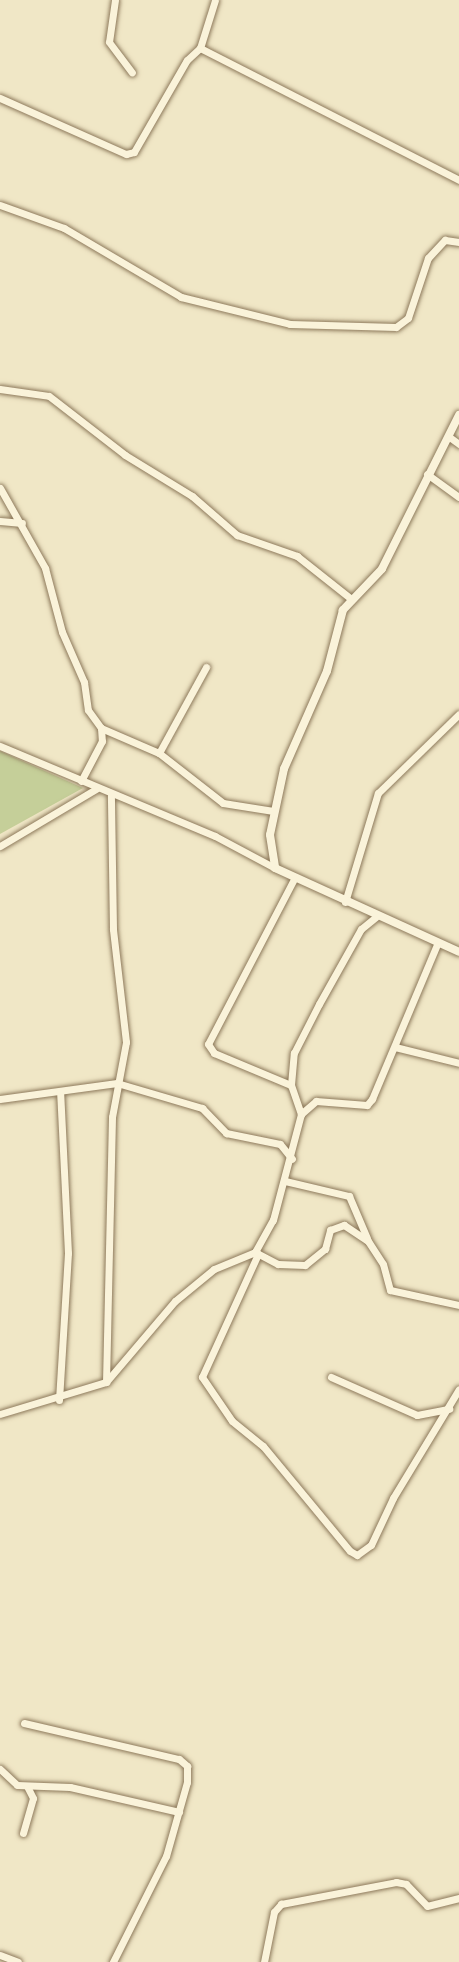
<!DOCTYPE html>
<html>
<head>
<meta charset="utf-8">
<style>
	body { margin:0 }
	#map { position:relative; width:459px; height:1962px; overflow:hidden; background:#f0e7c6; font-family:"Times New Roman",serif }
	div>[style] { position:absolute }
	.green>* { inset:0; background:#c5cf99 }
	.roads { filter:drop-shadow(0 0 2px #8d795b) drop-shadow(0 0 2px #8d795b) }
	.minor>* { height:7px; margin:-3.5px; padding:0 3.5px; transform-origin:3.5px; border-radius:3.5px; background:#faf3da }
	.tertiary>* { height:8px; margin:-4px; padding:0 4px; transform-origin:4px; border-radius:4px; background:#faf3da }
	span { translate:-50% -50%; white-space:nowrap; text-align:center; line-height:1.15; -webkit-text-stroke:4.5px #f7f0d6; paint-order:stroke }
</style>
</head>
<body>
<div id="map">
	<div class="green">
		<i style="clip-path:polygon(0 751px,83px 788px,0 834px)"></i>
	</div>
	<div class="roads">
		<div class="minor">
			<i style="left:115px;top:0;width:42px;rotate:98.1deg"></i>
			<i style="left:109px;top:42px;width:38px;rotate:53deg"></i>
			<i style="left:200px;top:48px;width:291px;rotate:27deg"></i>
			<i style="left:0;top:98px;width:138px;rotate:24deg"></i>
			<i style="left:126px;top:154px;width:8px;rotate:-14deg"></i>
			<i style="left:134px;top:152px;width:106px;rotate:-60.1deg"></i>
			<i style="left:187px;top:60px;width:18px;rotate:-43deg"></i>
			<i style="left:200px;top:48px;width:50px;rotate:-72.6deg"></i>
			<i style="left:0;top:205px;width:68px;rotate:19.8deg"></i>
			<i style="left:64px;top:228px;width:136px;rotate:30.5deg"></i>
			<i style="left:181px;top:297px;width:112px;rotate:13.9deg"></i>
			<i style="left:290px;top:324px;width:106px;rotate:1.6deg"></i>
			<i style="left:396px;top:327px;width:15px;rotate:-37deg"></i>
			<i style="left:408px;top:318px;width:63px;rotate:-71.6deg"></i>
			<i style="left:428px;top:258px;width:25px;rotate:-47deg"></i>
			<i style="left:445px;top:240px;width:14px;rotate:8deg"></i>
			<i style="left:0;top:389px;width:49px;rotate:8.1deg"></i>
			<i style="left:49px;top:396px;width:96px;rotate:37.8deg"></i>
			<i style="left:125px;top:455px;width:79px;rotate:31.5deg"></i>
			<i style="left:192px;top:496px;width:60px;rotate:40.9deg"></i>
			<i style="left:237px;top:535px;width:64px;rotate:19.3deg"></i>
			<i style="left:297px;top:556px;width:68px;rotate:38.4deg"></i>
			<i style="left:448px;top:436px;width:14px;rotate:36deg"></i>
			<i style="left:427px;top:474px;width:39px;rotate:36deg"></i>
			<i style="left:0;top:488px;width:92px;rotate:60.6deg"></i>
			<i style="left:45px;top:568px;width:66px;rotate:75.1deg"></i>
			<i style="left:62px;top:632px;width:55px;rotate:66.3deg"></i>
			<i style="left:84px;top:682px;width:28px;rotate:82deg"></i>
			<i style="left:88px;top:710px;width:22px;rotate:54deg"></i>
			<i style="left:101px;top:728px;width:13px;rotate:86deg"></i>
			<i style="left:102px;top:741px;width:45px;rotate:117.7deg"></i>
			<i style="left:0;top:521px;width:22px;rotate:5deg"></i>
			<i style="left:101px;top:728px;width:63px;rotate:23.3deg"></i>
			<i style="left:159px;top:753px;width:81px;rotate:38deg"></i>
			<i style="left:223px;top:803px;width:51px;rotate:9.1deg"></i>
			<i style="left:0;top:746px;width:233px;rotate:22.7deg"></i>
			<i style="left:215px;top:836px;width:68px;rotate:28.1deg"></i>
			<i style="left:159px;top:753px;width:98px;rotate:-61.3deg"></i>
			<i style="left:0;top:846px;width:112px;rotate:-30.7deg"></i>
			<i style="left:294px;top:879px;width:186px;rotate:117.5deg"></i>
			<i style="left:208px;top:1044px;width:11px;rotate:56deg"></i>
			<i style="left:214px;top:1053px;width:83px;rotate:22.6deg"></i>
			<i style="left:291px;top:1085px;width:31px;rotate:71deg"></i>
			<i style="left:345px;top:902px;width:114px;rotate:-73.2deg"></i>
			<i style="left:378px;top:793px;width:113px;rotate:-44.3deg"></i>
			<i style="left:395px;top:1047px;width:66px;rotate:14deg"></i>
			<i style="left:291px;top:1085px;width:32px;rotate:-85deg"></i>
			<i style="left:294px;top:1053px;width:55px;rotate:-63deg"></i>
			<i style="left:319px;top:1004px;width:86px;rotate:-60.8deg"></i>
			<i style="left:361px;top:929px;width:19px;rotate:-39deg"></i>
			<i style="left:0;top:1099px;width:118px;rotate:-7.8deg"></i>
			<i style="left:117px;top:1083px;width:89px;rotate:16.4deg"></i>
			<i style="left:202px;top:1108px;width:35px;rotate:46deg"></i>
			<i style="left:226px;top:1133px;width:55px;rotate:11.5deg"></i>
			<i style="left:280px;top:1144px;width:19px;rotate:51deg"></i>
			<i style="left:285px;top:1181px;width:66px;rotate:13.2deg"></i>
			<i style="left:349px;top:1196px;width:46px;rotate:66.8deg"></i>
			<i style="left:255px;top:1252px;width:26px;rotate:28deg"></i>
			<i style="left:278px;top:1264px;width:27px;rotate:2deg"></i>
			<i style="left:305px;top:1265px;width:26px;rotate:-39deg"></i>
			<i style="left:325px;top:1249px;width:20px;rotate:-75deg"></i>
			<i style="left:330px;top:1230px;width:15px;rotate:-20deg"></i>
			<i style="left:344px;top:1225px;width:29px;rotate:34deg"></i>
			<i style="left:368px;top:1241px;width:27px;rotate:57deg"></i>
			<i style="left:383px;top:1264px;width:27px;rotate:75deg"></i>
			<i style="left:390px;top:1290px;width:71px;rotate:12.3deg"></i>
			<i style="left:258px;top:1254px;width:135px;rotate:114.5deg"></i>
			<i style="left:202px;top:1377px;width:53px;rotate:55.7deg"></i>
			<i style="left:232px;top:1421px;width:40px;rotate:39deg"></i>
			<i style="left:263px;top:1446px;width:136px;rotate:50.4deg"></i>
			<i style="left:350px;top:1551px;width:8px;rotate:30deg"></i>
			<i style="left:357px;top:1555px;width:17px;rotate:-36deg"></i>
			<i style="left:371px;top:1545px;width:52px;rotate:-64.9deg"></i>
			<i style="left:393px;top:1498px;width:127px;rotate:-58.8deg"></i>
			<i style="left:331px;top:1377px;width:94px;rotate:23.8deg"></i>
			<i style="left:417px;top:1415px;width:33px;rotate:-11deg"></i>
			<i style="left:106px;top:1382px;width:265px;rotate:-88.7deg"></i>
			<i style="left:112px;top:1117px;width:76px;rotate:-79.4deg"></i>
			<i style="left:126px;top:1042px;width:114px;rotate:-96.6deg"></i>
			<i style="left:113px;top:929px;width:133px;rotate:-90.9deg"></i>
			<i style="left:59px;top:1400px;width:147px;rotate:-86.5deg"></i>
			<i style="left:68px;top:1253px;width:161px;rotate:-92.8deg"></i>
			<i style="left:0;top:1414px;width:111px;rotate:-16.8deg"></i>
			<i style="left:106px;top:1382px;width:106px;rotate:-49.6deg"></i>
			<i style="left:175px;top:1301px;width:50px;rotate:-39.4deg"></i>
			<i style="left:214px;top:1269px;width:44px;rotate:-22.5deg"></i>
			<i style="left:255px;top:1252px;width:37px;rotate:-61deg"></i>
			<i style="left:273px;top:1220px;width:110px;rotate:-75.2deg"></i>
			<i style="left:301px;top:1114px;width:20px;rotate:-41deg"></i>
			<i style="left:316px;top:1101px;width:51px;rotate:4.5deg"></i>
			<i style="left:367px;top:1105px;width:8px;rotate:-50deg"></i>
			<i style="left:372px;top:1099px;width:170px;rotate:-67.2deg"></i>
			<i style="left:24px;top:1723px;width:159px;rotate:13.1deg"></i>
			<i style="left:179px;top:1759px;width:11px;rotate:41deg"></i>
			<i style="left:187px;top:1766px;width:16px;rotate:90deg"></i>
			<i style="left:187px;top:1782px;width:77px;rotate:105.8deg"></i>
			<i style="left:166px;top:1856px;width:119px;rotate:116.6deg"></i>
			<i style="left:0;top:1769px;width:23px;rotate:43deg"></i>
			<i style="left:17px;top:1785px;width:53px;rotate:2.2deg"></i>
			<i style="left:70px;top:1787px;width:112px;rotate:12.9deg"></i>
			<i style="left:23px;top:1833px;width:36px;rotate:-74deg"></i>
			<i style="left:33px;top:1798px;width:13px;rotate:-117deg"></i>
			<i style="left:0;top:1955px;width:19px;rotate:21deg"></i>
			<i style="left:264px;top:1962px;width:51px;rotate:-78.7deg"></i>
			<i style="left:274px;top:1912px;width:11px;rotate:-49deg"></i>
			<i style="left:281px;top:1904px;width:117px;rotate:-10.8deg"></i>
			<i style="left:396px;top:1882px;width:10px;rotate:11deg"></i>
			<i style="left:406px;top:1884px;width:30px;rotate:46deg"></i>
			<i style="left:427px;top:1906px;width:33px;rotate:-14deg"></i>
		</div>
		<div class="tertiary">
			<i style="left:459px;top:415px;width:172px;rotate:116.6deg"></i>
			<i style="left:382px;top:569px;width:57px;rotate:133.6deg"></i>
			<i style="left:343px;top:610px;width:63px;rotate:104.7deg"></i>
			<i style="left:327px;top:671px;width:107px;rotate:113.7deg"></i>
			<i style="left:284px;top:769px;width:67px;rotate:102deg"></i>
			<i style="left:270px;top:835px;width:33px;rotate:81deg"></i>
			<i style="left:275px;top:868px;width:202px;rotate:24.5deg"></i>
		</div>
	</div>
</div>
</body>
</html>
